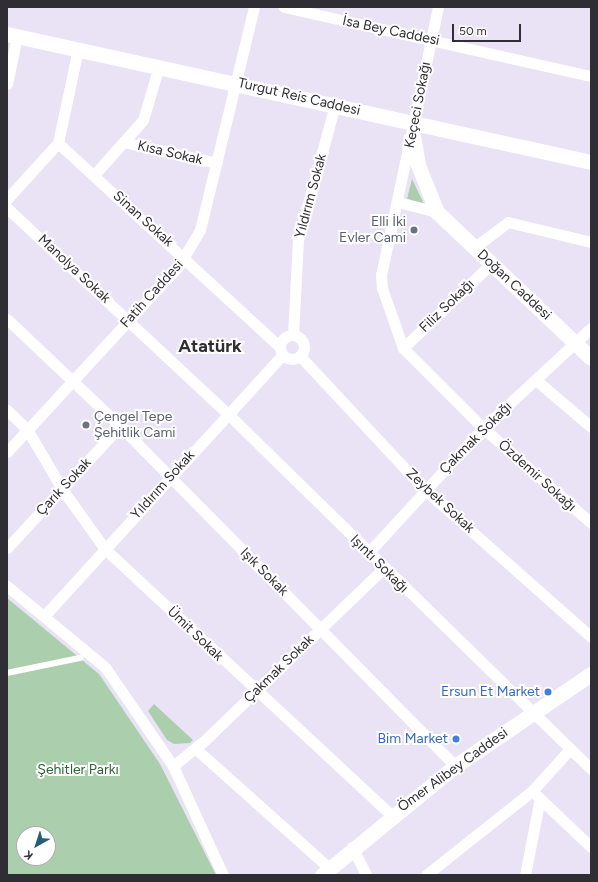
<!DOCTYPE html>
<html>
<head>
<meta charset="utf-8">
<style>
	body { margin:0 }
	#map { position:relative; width:598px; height:882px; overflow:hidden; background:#e9e3f5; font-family:Figtree,sans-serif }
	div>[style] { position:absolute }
	.green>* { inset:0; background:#abcfad }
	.lane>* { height:5.5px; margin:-2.75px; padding:0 2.75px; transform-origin:2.75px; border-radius:2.75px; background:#fff }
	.street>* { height:11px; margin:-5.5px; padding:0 5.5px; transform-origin:5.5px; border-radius:5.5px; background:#fff }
	.street>.ring { margin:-5.5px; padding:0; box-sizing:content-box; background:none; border:11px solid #fff; border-radius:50% }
	.secondary>* { height:15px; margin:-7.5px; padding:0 7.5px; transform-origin:7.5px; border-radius:7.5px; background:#fff }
	.dots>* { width:11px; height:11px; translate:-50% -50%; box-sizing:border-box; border:2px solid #fff; border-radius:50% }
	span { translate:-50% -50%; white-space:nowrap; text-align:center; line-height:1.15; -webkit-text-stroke:4px #fff; paint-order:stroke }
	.street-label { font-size:14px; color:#302e35 }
	.worship-label { font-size:14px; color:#5b616d }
	.right { translate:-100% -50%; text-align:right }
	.left { translate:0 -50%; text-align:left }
	.shop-label { font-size:14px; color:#366cbe }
	.park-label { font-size:14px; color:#2f6535 }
	.district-label { font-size:18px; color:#302e35; font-weight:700 }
	.frame { position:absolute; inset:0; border:8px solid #302e35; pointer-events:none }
	.north { position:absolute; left:16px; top:826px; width:40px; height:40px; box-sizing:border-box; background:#fff; border:1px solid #acabae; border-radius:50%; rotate:219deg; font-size:11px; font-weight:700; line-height:16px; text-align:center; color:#302e35 }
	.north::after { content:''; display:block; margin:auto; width:14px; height:18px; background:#225e76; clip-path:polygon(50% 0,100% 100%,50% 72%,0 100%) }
	.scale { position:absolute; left:452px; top:24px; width:69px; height:18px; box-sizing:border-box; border:2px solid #302e35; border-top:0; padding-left:5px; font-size:12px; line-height:14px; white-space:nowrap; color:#302e35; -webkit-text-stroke:3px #fff; paint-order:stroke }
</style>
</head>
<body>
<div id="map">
	<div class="green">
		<i style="clip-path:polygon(412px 179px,424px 204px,407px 199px)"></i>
		<i style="clip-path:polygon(evenodd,7px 598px,99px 674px,160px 764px,216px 875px,7px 875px,7px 598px,24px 834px,48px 834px,48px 858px,24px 858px,24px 834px)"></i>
		<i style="clip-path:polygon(154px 704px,193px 740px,190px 743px,174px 744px,167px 740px,148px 711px)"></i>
	</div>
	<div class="lane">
		<i style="left:7px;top:673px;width:75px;rotate:-11.6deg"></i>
	</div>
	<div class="street">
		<i style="left:284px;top:7px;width:315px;rotate:12.7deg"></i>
		<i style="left:438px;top:7px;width:274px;rotate:102deg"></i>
		<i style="left:381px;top:275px;width:13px;rotate:86deg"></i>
		<i style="left:382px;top:288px;width:64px;rotate:70.7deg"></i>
		<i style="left:403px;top:348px;width:113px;rotate:45deg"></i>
		<i style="left:483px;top:428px;width:144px;rotate:41.3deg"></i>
		<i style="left:7px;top:84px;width:49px;rotate:-78.2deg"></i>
		<i style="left:123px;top:142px;width:96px;rotate:12.6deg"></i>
		<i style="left:58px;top:143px;width:301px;rotate:42.6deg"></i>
		<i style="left:94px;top:175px;width:74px;rotate:-48.3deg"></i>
		<i style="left:143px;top:120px;width:56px;rotate:-73.5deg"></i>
		<i style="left:7px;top:199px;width:76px;rotate:-47.7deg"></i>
		<i style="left:58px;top:143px;width:96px;rotate:-78deg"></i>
		<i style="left:398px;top:202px;width:40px;rotate:14.4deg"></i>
		<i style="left:7px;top:208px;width:302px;rotate:43deg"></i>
		<i style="left:228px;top:414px;width:508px;rotate:44.36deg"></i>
		<i style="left:475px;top:247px;width:41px;rotate:-37.1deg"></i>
		<i style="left:508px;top:222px;width:85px;rotate:13.5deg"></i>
		<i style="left:7px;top:319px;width:156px;rotate:43.4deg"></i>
		<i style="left:120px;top:426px;width:477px;rotate:45.4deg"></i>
		<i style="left:293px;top:335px;width:95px;rotate:-87deg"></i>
		<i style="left:298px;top:240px;width:140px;rotate:-74.7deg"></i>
		<i class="ring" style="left:280px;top:335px;width:13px;height:13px"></i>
		<i style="left:403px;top:348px;width:123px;rotate:-43.7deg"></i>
		<i style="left:300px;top:356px;width:183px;rotate:47deg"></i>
		<i style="left:425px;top:490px;width:222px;rotate:41.5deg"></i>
		<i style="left:536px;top:380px;width:72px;rotate:40.5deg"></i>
		<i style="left:7px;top:410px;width:28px;rotate:44deg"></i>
		<i style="left:27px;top:429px;width:69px;rotate:59.7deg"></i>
		<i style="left:62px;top:489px;width:74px;rotate:54.4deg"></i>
		<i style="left:105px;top:549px;width:391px;rotate:42.9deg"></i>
		<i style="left:7px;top:452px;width:252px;rotate:-47.3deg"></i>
		<i style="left:178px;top:267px;width:43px;rotate:-59.3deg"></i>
		<i style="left:200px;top:230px;width:229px;rotate:-76.4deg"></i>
		<i style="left:7px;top:548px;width:166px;rotate:-47.2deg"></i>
		<i style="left:368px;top:553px;width:170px;rotate:-47.4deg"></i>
		<i style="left:483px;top:428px;width:147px;rotate:-42.8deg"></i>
		<i style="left:7px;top:586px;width:127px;rotate:39.6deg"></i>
		<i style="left:105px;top:667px;width:120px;rotate:55.5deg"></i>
		<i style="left:173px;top:766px;width:120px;rotate:65.4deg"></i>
		<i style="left:45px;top:615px;width:352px;rotate:-47.6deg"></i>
		<i style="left:196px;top:749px;width:178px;rotate:41.8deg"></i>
		<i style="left:173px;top:766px;width:38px;rotate:-39deg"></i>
		<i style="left:203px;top:742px;width:250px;rotate:-43.9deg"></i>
		<i style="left:532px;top:791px;width:81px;rotate:43.5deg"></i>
		<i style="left:352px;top:847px;width:31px;rotate:63deg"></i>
		<i style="left:426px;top:875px;width:135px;rotate:-38.4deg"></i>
		<i style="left:532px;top:791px;width:57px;rotate:-47.9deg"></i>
		<i style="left:525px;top:875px;width:78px;rotate:-79deg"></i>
	</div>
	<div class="secondary">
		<i style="left:7px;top:34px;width:598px;rotate:12.36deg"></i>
		<i style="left:413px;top:136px;width:29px;rotate:80deg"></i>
		<i style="left:418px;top:165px;width:51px;rotate:68deg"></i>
		<i style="left:437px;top:212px;width:212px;rotate:43.5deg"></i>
		<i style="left:322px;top:875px;width:172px;rotate:-39.3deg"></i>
		<i style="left:455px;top:766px;width:164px;rotate:-34.1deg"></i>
	</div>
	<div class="dots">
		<i style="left:414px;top:230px;background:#6b7280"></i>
		<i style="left:86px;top:425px;background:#6b7280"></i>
		<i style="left:548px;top:692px;background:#3f7fe0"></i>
		<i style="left:456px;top:739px;background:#3f7fe0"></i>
	</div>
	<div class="street-label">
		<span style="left:391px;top:31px;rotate:12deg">İsa Bey Caddesi</span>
		<span style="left:299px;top:97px;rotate:13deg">Turgut Reis Caddesi</span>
		<span style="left:418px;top:105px;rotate:-79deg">Keçeci Sokağı</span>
		<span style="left:170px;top:153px;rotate:13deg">Kısa Sokak</span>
		<span style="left:311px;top:196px;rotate:-75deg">Yıldırım Sokak</span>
		<span style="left:143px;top:219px;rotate:42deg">Sinan Sokak</span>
		<span style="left:74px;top:269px;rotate:43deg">Manolya Sokak</span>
		<span style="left:514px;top:285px;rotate:43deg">Doğan Caddesi</span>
		<span style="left:152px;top:294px;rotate:-48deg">Fatih Caddesi</span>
		<span style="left:447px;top:306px;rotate:-44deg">Filiz Sokağı</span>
		<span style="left:476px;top:438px;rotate:-45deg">Çakmak Sokağı</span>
		<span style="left:537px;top:476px;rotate:42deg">Özdemir Sokağı</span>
		<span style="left:163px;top:485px;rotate:-48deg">Yıldırım Sokak</span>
		<span style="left:64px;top:487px;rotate:-47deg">Çarık Sokak</span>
		<span style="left:440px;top:501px;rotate:43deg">Zeybek Sokak</span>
		<span style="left:379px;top:564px;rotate:45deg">Işıntı Sokağı</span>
		<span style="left:264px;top:572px;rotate:45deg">Işık Sokak</span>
		<span style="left:195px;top:634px;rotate:44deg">Ümit Sokak</span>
		<span style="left:279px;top:669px;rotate:-44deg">Çakmak Sokak</span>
		<span style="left:453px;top:770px;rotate:-36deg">Ömer Alibey Caddesi</span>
	</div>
	<div class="worship-label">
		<span class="right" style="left:406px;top:230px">Elli İki<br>Evler Cami</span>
		<span class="left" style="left:94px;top:425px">Çengel Tepe<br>Şehitlik Cami</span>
	</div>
	<div class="shop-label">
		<span class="right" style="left:540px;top:692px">Ersun Et Market</span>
		<span class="right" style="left:448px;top:739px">Bim Market</span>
	</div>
	<div class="park-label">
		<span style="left:78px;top:770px">Şehitler Parkı</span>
	</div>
	<div class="district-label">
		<span style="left:210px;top:346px">Atatürk</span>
	</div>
	<div class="frame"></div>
	<div class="north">K</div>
	<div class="scale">50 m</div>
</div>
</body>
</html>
